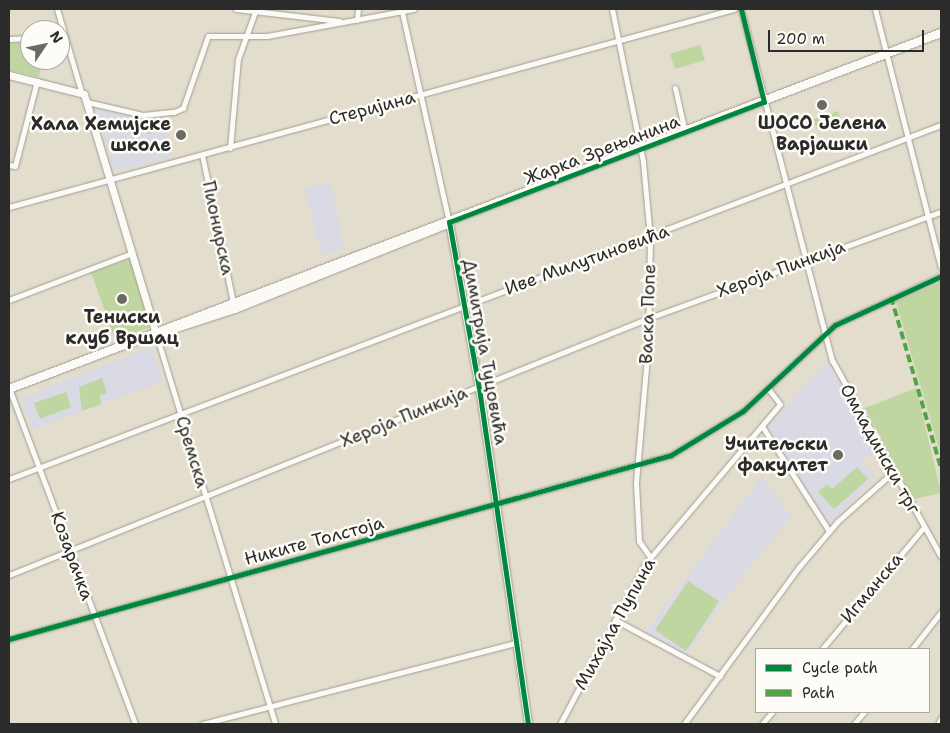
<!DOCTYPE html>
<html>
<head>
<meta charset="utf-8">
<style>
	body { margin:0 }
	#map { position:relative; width:950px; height:733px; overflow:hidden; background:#e2ddcc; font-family:"Shantell Sans",sans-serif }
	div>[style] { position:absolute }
	.built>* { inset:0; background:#dadae5 }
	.green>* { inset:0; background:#bfd6a1 }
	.round { border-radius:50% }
	.roads { filter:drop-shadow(0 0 1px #a09d93) drop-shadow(0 0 1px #a09d93) }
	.street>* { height:5px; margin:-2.5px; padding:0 2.5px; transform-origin:2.5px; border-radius:2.5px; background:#fbfaf7 }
	.secondary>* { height:7px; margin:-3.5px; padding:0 3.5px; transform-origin:3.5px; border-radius:3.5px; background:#fbfaf7 }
	.primary>* { height:8px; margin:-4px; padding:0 4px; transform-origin:4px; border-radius:4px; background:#fbfaf7 }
	.quiet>* { height:4px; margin-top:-2px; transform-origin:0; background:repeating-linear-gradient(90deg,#51a443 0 8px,transparent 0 12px) }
	.cycleway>* { height:5px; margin:-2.5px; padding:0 2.5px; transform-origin:2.5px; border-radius:2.5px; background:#00873e }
	.dots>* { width:14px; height:14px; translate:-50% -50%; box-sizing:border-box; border:2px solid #fdfcf7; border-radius:50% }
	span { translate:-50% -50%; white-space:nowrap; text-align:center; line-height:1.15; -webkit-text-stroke:5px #fdfcf7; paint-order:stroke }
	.street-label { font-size:18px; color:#2b2b2b }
	.poi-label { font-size:18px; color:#2b2b2b; font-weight:700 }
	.right { translate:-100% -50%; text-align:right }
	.frame { position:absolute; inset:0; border:10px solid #2b2b2b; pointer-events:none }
	.legend { position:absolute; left:755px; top:648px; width:175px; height:65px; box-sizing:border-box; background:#fdfcf7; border:1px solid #a9a8a5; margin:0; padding:6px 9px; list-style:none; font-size:15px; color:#2b2b2b }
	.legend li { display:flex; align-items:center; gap:10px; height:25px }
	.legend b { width:25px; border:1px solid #a9a8a5 }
	.north { position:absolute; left:20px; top:20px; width:50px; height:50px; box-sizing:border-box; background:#fdfcf7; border:1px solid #a9a8a5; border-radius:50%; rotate:56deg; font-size:14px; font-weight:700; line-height:20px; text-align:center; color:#2b2b2b }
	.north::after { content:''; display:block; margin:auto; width:18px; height:22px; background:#6b6963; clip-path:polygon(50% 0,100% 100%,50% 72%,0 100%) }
	.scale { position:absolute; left:768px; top:30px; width:156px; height:22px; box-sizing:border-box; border:2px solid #2b2b2b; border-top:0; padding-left:6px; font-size:15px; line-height:18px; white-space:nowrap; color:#2b2b2b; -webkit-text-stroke:4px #fdfcf7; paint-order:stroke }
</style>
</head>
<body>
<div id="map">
	<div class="built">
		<i style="clip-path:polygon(96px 108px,164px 118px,172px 157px,115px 172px)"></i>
		<i style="clip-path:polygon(331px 182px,344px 248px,322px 255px,304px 189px)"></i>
		<i style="clip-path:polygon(151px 347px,163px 381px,33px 430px,21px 398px)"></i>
		<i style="clip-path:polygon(827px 361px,876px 453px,862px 461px,875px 477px,829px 525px,768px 427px)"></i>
		<i style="clip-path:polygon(762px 476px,791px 517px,739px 580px,686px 655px,645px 633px)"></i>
	</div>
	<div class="green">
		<i style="clip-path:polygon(30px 42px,30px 60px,42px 60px,39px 77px,9px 70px,9px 43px)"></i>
		<i style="clip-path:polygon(700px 45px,705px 60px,675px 69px,670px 54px)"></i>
		<i style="clip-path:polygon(838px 111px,841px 120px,817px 129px,813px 119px)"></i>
		<i class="round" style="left:141px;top:116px;width:18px;height:18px"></i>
		<i style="clip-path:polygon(130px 259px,150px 327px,115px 340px,91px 272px)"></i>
		<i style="clip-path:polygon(941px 282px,941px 456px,896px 302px)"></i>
		<i style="clip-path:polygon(102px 378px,107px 393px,99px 396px,102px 404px,82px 411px,79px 387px)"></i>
		<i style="clip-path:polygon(916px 388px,941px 493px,914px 499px,865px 408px)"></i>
		<i style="clip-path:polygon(66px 392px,71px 407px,40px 419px,34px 403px)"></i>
		<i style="clip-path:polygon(857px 467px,868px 479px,834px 509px,818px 492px,827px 484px,832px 489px)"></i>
		<i style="clip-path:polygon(688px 581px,719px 601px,686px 651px,655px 630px)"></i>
	</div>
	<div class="roads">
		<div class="street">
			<i style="left:57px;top:9px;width:85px;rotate:73.7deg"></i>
			<i style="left:236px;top:9px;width:104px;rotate:6.6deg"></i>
			<i style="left:612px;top:9px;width:156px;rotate:78.5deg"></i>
			<i style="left:643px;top:162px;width:75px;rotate:84.7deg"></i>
			<i style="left:650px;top:237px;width:108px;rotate:91.1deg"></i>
			<i style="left:648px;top:345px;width:139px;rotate:95deg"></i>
			<i style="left:636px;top:483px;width:58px;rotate:87deg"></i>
			<i style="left:639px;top:541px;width:19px;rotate:55deg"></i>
			<i style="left:741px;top:9px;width:363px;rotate:75.5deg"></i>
			<i style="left:832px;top:360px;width:225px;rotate:61deg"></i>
			<i style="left:875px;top:9px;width:266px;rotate:75.7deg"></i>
			<i style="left:402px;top:12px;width:215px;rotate:77.4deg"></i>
			<i style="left:357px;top:20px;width:11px;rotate:-85deg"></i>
			<i style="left:9px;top:39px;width:21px;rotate:-3deg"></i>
			<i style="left:675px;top:88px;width:45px;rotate:77.2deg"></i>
			<i style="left:87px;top:102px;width:57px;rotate:13.1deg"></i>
			<i style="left:143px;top:115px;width:31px;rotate:-6deg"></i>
			<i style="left:174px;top:112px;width:10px;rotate:-24deg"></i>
			<i style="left:183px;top:108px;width:76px;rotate:-70.9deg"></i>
			<i style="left:208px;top:36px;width:59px"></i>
			<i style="left:267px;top:36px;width:149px;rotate:-10.4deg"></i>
			<i style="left:230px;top:148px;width:89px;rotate:-84.9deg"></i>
			<i style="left:238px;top:59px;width:53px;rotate:-70.2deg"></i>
			<i style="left:202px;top:155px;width:150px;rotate:78.1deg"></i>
			<i style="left:9px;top:165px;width:6px;rotate:9deg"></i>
			<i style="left:15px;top:166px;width:88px;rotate:-75.5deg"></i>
			<i style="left:9px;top:207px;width:752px;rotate:-15.28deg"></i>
			<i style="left:9px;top:300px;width:132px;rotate:-20.9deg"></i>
			<i style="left:156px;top:334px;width:408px;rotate:73deg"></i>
			<i style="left:9px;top:388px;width:359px;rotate:69.4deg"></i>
			<i style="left:762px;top:426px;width:125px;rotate:57.5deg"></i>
			<i style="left:9px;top:479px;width:997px;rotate:-20.8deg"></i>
			<i style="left:9px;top:575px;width:690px;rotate:-21.88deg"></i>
			<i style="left:649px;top:318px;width:311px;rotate:-20deg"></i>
			<i style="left:615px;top:620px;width:119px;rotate:28.1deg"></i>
			<i style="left:9px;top:639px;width:687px;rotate:-15.53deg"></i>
			<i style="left:671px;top:455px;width:84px;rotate:-31.4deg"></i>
			<i style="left:743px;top:411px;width:126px;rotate:-43.1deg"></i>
			<i style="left:835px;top:325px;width:117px;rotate:-24.8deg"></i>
			<i style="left:822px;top:649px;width:159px;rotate:-50.1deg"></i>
			<i style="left:912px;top:649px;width:47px;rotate:-51.9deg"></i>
			<i style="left:202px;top:724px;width:326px;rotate:-14.5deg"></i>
			<i style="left:560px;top:724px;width:181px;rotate:-62deg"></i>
			<i style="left:645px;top:564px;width:209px;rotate:-49.8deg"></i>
			<i style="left:780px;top:404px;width:18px;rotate:-128deg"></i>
			<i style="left:684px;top:724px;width:195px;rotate:-53.8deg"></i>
			<i style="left:799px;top:567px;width:60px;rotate:-49.7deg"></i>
			<i style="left:838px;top:521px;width:74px;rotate:-41.7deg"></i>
			<i style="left:762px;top:724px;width:16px;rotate:-50deg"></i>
			<i style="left:854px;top:724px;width:16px;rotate:-50deg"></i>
			<i style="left:938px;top:724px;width:7px;rotate:-63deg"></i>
		</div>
		<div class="secondary">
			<i style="left:9px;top:75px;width:77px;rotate:14.2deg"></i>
			<i style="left:84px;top:94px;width:251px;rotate:73.3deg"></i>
			<i style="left:449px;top:222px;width:175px;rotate:79.8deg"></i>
			<i style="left:480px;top:394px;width:333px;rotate:81.7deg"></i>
		</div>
		<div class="primary">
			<i style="left:158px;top:334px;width:81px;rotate:-18deg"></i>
			<i style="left:235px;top:309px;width:229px;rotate:-21.8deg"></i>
			<i style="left:9px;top:389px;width:998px;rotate:-20.91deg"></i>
		</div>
	</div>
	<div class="quiet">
		<i style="left:891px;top:297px;width:178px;rotate:73.7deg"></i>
	</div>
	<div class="cycleway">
		<i style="left:9px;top:639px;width:687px;rotate:-15.53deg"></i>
		<i style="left:671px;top:455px;width:84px;rotate:-31.4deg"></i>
		<i style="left:743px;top:411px;width:126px;rotate:-43.1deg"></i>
		<i style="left:835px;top:325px;width:117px;rotate:-24.8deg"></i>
		<i style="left:528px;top:724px;width:333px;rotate:-98.3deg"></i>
		<i style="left:480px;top:394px;width:175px;rotate:-100.2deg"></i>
		<i style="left:449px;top:222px;width:337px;rotate:-20.9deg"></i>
		<i style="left:764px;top:102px;width:96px;rotate:-103.9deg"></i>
	</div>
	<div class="dots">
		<i style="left:822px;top:105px;background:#6b6963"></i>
		<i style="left:181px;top:135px;background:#6b6963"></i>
		<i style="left:122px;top:299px;background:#6b6963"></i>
		<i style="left:838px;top:455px;background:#6b6963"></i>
	</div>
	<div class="street-label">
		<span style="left:372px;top:108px;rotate:-15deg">Стеријина</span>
		<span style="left:602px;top:150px;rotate:-21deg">Жарка Зрењанина</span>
		<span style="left:218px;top:228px;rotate:78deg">Пионирска</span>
		<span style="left:587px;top:260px;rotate:-20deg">Иве Милутиновића</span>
		<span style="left:781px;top:269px;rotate:-20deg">Хероја Пинкија</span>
		<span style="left:648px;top:314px;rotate:-88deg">Васка Попе</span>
		<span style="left:485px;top:352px;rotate:80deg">Димитрија Туцовића</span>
		<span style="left:404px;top:417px;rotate:-22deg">Хероја Пинкија</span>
		<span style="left:880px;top:449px;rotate:61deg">Омладински трг</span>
		<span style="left:192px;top:452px;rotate:73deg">Сремска</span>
		<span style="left:314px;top:541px;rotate:-15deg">Никите Толстоја</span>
		<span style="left:72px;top:556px;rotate:70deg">Козарачка</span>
		<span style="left:872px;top:588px;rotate:-50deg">Игманска</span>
		<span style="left:615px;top:624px;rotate:-61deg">Михајла Пупина</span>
	</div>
	<div class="poi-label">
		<span style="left:822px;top:134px">ШОСО Јелена<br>Варјашки</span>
		<span class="right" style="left:171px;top:135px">Хала Хемијске<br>школе</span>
		<span style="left:122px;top:328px">Тениски<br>клуб Вршац</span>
		<span class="right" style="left:828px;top:455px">Учитељски<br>факултет</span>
	</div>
	<div class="frame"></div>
	<ul class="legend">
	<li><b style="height:6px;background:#00873e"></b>Cycle path</li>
	<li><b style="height:6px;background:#51a443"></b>Path</li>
	</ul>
	<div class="north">N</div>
	<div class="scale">200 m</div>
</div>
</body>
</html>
